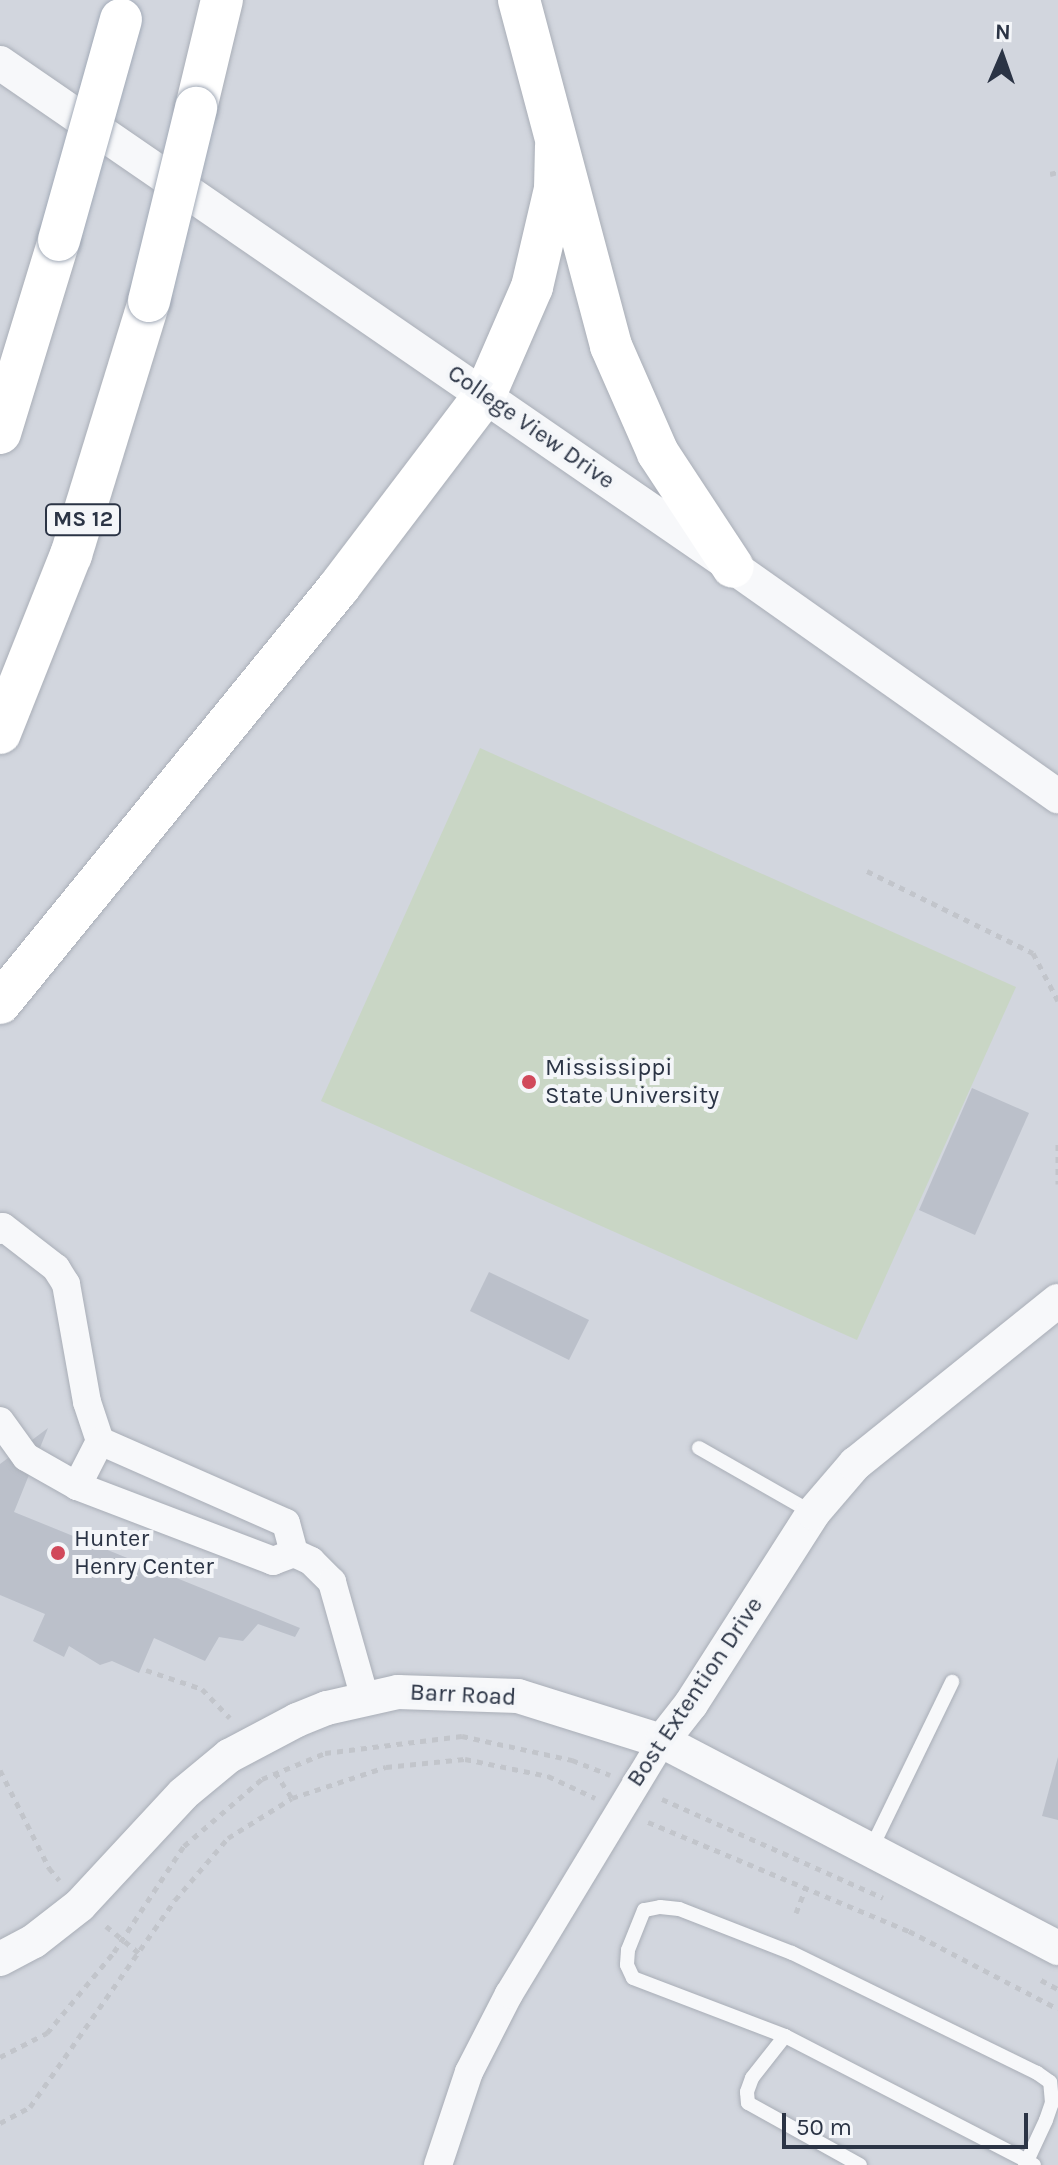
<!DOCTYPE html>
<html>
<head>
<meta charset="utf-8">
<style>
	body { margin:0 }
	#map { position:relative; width:1058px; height:2165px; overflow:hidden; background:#e4e7ec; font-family:Karla,sans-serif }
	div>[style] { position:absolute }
	.built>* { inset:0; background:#d2d6de }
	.green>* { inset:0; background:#c9d6c5 }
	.building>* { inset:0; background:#bbc0ca }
	.path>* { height:5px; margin-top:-2.5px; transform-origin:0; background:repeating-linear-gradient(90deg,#c2c5cb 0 6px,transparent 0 12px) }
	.roads { filter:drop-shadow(0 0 2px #a9aeb7) drop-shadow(0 0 2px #a9aeb7) }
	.service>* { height:14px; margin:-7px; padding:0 7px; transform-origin:7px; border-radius:7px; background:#f7f8fa }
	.minor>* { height:28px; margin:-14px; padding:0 14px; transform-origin:14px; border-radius:14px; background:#f7f8fa }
	.tertiary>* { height:34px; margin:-17px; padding:0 17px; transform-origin:17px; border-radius:17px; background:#f7f8fa }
	.primary>* { height:42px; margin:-21px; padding:0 21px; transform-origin:21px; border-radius:21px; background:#fff }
	.bridges { filter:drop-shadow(0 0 2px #a3abb8) drop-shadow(0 0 2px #a3abb8) }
	.primary-bridge>* { height:42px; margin:-21px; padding:0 21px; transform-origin:21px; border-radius:21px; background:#fff }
	.dots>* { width:22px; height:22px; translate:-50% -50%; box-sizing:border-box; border:4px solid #f4f6f9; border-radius:50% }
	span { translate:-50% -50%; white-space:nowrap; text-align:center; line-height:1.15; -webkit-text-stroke:8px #f4f6f9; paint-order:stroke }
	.shield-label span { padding:2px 6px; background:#f4f6f9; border:2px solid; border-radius:6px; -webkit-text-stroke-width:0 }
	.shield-label { font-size:22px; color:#2b3445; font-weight:700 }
	.street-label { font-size:24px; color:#2b3445 }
	.poi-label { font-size:24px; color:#2b3445 }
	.left { translate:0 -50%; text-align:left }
	.north { position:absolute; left:962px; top:16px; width:80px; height:80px; -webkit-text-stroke:6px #f4f6f9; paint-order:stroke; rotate:2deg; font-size:22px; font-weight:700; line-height:32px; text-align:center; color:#2b3445 }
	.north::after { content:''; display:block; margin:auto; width:28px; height:36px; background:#2b3445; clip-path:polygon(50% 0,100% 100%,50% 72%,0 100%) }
	.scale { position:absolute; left:782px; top:2113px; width:246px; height:36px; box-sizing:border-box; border:4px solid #2b3445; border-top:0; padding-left:10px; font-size:24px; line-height:28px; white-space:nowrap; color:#2b3445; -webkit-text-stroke:6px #f4f6f9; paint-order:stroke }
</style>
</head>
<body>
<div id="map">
	<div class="built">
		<i style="clip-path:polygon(0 0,1058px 0,1058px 2165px,0 2165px)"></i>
	</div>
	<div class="green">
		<i style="clip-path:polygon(480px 748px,1016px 987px,857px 1340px,321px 1101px)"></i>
	</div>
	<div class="building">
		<i style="clip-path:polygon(972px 1088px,1029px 1113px,975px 1235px,919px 1210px)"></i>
		<i style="clip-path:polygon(489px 1272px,589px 1320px,569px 1360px,470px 1311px)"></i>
		<i style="clip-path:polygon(48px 1428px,14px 1512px,300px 1628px,295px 1637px,258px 1624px,243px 1641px,219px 1637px,205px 1661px,154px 1638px,139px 1673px,112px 1661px,100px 1665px,69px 1646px,64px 1657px,33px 1641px,45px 1614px,0 1595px,0 1464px)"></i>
		<i style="clip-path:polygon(1058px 1757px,1058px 1820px,1042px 1816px)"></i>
	</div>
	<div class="path">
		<i style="left:1050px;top:174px;width:8px;rotate:-14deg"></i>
		<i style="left:867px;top:871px;width:185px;rotate:26.3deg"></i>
		<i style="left:1033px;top:953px;width:54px;rotate:62.5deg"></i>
		<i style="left:1058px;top:1144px;width:40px;rotate:90deg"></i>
		<i style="left:146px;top:1670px;width:59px;rotate:18.7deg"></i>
		<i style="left:202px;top:1689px;width:40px;rotate:46deg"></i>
		<i style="left:0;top:1770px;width:110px;rotate:63.4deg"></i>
		<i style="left:49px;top:1868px;width:16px;rotate:50deg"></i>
		<i style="left:275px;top:1772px;width:31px;rotate:57deg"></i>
		<i style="left:662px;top:1799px;width:242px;rotate:24.1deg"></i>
		<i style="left:648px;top:1822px;width:283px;rotate:22.7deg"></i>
		<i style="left:909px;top:1931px;width:168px;rotate:27.6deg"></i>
		<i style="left:796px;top:1913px;width:28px;rotate:-69deg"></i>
		<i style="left:106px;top:1926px;width:43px;rotate:39.3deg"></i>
		<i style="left:1041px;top:1980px;width:19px;rotate:28deg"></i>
		<i style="left:0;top:2057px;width:53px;rotate:-27.1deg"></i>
		<i style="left:47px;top:2033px;width:105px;rotate:-50.4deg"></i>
		<i style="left:114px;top:1952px;width:127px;rotate:-56.6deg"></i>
		<i style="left:184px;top:1846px;width:103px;rotate:-40.7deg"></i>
		<i style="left:262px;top:1779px;width:68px;rotate:-22.4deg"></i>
		<i style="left:325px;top:1753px;width:138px;rotate:-7.1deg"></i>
		<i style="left:462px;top:1736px;width:113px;rotate:12.3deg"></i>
		<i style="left:572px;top:1760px;width:41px;rotate:21.5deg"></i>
		<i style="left:0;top:2123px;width:34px;rotate:-28deg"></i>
		<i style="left:30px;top:2107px;width:253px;rotate:-55deg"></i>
		<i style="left:175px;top:1900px;width:82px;rotate:-49.5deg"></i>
		<i style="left:228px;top:1838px;width:75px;rotate:-32deg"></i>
		<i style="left:292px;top:1798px;width:99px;rotate:-18.3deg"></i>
		<i style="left:386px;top:1767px;width:79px;rotate:-5.8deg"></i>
		<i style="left:465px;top:1759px;width:85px;rotate:11.6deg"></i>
		<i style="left:548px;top:1776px;width:52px;rotate:25.1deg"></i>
	</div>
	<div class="roads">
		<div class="service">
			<i style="left:699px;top:1448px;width:131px;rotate:29.7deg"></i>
			<i style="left:871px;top:1849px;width:186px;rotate:-64.1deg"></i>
			<i style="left:785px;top:2036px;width:53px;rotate:128.2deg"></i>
			<i style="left:752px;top:2078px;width:15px;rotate:110deg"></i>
			<i style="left:747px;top:2092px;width:11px;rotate:85deg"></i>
			<i style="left:748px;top:2103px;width:128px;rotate:29deg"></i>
			<i style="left:1025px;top:2165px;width:4px;rotate:-63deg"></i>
			<i style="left:1027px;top:2161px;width:45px;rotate:-65.1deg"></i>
			<i style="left:1046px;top:2120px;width:18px;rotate:-71deg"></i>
			<i style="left:1052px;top:2103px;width:21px;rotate:-95deg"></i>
			<i style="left:1050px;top:2082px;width:16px;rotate:-145deg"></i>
			<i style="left:1037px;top:2073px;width:273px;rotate:-153.9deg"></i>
			<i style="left:792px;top:1953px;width:121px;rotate:-158.7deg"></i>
			<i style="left:679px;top:1909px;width:19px;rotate:-174deg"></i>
			<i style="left:660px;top:1907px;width:16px;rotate:169deg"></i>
			<i style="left:644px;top:1910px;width:43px;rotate:111.8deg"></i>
			<i style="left:628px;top:1950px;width:15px;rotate:94deg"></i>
			<i style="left:627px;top:1965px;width:14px;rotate:65deg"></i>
			<i style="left:633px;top:1978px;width:163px;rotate:20.9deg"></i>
			<i style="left:785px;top:2036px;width:272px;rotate:27.3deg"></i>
			<i style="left:1027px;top:2161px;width:8px;rotate:30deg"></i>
		</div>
		<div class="minor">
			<i style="left:0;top:1230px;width:4px;rotate:-45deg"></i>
			<i style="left:3px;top:1227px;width:67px;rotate:37.7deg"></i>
			<i style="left:56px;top:1268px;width:19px;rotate:58deg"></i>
			<i style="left:66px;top:1284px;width:120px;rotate:79.9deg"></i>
			<i style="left:87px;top:1402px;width:41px;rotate:71.6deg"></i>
			<i style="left:100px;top:1441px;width:203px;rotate:23.8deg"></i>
			<i style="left:286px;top:1523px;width:31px;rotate:75deg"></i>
			<i style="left:0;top:1421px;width:44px;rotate:54.2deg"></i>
			<i style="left:26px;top:1457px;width:59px;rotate:29.6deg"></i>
			<i style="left:77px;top:1486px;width:210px;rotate:20.9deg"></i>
			<i style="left:273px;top:1561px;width:22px;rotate:-21deg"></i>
			<i style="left:294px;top:1553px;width:19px;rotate:25deg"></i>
			<i style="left:311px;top:1561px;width:30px;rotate:45deg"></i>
			<i style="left:332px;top:1582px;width:122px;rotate:74.2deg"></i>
			<i style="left:77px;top:1486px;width:51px;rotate:-62.9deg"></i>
			<i style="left:438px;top:2165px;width:98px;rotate:-71.6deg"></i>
			<i style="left:469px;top:2072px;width:88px;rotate:-62.9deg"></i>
			<i style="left:509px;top:1994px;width:296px;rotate:-58.8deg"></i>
		</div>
		<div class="tertiary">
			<i style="left:0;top:63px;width:890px;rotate:34.51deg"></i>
			<i style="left:733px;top:567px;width:398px;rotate:35.2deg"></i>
			<i style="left:662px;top:1741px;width:47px;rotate:-51.9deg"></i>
			<i style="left:691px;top:1704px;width:227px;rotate:-57.4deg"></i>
			<i style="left:813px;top:1513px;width:65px;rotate:-49.4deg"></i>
			<i style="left:855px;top:1464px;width:260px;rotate:-38.8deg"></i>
			<i style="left:0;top:1959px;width:38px;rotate:-28deg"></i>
			<i style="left:34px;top:1941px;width:58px;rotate:-38deg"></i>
			<i style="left:80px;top:1905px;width:151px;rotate:-47.1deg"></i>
			<i style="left:183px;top:1794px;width:60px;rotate:-39.6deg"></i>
			<i style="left:229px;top:1756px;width:77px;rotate:-27.9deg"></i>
			<i style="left:297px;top:1720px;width:32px;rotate:-22deg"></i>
			<i style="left:327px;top:1708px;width:73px;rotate:-12.7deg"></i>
			<i style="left:398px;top:1692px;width:120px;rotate:1.9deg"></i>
			<i style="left:518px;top:1696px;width:151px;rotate:17.4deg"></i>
			<i style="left:662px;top:1741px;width:447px;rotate:27.6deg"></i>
		</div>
		<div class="primary">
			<i style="left:519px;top:0;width:358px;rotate:75.1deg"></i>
			<i style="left:611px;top:346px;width:117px;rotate:66.3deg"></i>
			<i style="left:658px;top:453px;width:136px;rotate:56.7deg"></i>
			<i style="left:196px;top:108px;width:111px;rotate:-76.5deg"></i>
			<i style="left:0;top:433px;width:202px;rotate:-73deg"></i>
			<i style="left:0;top:733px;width:192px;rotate:-68.3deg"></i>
			<i style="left:71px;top:555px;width:266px;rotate:-72.9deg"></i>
			<i style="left:0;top:1003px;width:537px;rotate:-50.82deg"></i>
			<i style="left:339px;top:587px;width:241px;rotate:-52.8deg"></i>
			<i style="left:485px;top:395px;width:118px;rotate:-66.5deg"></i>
			<i style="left:532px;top:287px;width:101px;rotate:-76.8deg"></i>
			<i style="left:555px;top:189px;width:43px;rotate:-88.7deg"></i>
		</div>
	</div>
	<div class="bridges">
		<div class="primary-bridge">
			<i style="left:59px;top:240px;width:229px;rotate:-74.3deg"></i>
			<i style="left:149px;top:301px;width:199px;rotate:-76.3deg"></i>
		</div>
	</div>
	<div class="dots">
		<i style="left:529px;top:1082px;background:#d1495b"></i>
		<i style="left:58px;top:1553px;background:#d1495b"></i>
	</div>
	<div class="shield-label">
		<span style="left:83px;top:520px">MS 12</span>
	</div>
	<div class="street-label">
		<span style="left:531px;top:427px;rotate:35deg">College View Drive</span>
		<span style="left:695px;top:1692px;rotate:-56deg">Bost Extention Drive</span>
		<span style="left:463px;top:1695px;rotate:3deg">Barr Road</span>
	</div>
	<div class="poi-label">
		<span class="left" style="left:545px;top:1082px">Mississippi<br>State University</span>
		<span class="left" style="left:74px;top:1553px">Hunter<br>Henry Center</span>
	</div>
	<div class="north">N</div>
	<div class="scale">50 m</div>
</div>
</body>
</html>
